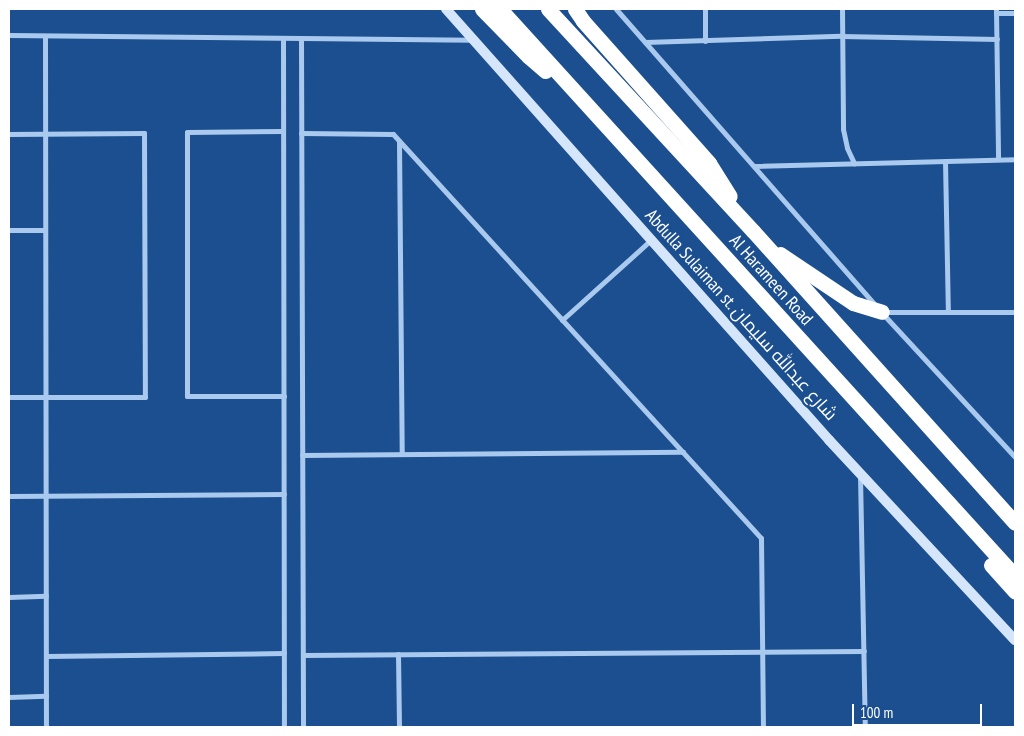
<!DOCTYPE html>
<html>
<head>
<meta charset="utf-8">
<style>
	body { margin:0 }
	#map { position:relative; width:1024px; height:736px; overflow:hidden; background:#1b4f8f; font-family:"PT Sans Narrow",Cairo,sans-serif }
	div>[style] { position:absolute }
	.street>* { height:5px; margin:-2.5px; padding:0 2.5px; transform-origin:2.5px; border-radius:2.5px; background:#a9c9ee }
	.secondary>* { height:10px; margin:-5px; padding:0 5px; transform-origin:5px; border-radius:5px; background:#d6e6fa }
	.highway>* { height:15px; margin:-7.5px; padding:0 7.5px; transform-origin:7.5px; border-radius:7.5px; background:#fff }
	span { translate:-50% -50%; white-space:nowrap; text-align:center; line-height:1.15; -webkit-text-stroke:4.5px #1b4f8f; paint-order:stroke }
	.street-label { font-size:18px; color:#fff }
	.frame { position:absolute; inset:0; border:10px solid #fff; pointer-events:none }
	.scale { position:absolute; left:852px; top:704px; width:130px; height:22px; box-sizing:border-box; border:2px solid #fff; border-top:0; padding-left:6px; font-size:15px; line-height:18px; white-space:nowrap; color:#fff; -webkit-text-stroke:4px #1b4f8f; paint-order:stroke }
</style>
</head>
<body>
<div id="map">
	<div class="street">
		<i style="left:616px;top:9px;width:395px;rotate:48.8deg"></i>
		<i style="left:705px;top:9px;width:32px;rotate:90deg"></i>
		<i style="left:842px;top:9px;width:120px;rotate:89.5deg"></i>
		<i style="left:843px;top:129px;width:19px;rotate:78deg"></i>
		<i style="left:847px;top:148px;width:17px;rotate:65deg"></i>
		<i style="left:996px;top:9px;width:150px;rotate:89.2deg"></i>
		<i style="left:996px;top:13px;width:19px"></i>
		<i style="left:9px;top:35px;width:462px;rotate:0.6deg"></i>
		<i style="left:45px;top:36px;width:691px;rotate:89.92deg"></i>
		<i style="left:283px;top:38px;width:689px;rotate:89.92deg"></i>
		<i style="left:301px;top:38px;width:689px;rotate:89.83deg"></i>
		<i style="left:645px;top:42px;width:196px;rotate:-1.8deg"></i>
		<i style="left:841px;top:36px;width:156px;rotate:1.1deg"></i>
		<i style="left:283px;top:131px;width:96px;rotate:179.4deg"></i>
		<i style="left:187px;top:132px;width:264px;rotate:90deg"></i>
		<i style="left:187px;top:396px;width:97px"></i>
		<i style="left:301px;top:133px;width:92px;rotate:0.6deg"></i>
		<i style="left:393px;top:134px;width:546px;rotate:47.67deg"></i>
		<i style="left:761px;top:538px;width:189px;rotate:89.4deg"></i>
		<i style="left:9px;top:134px;width:135px;rotate:-0.4deg"></i>
		<i style="left:144px;top:133px;width:264px;rotate:89.8deg"></i>
		<i style="left:145px;top:397px;width:136px;rotate:180deg"></i>
		<i style="left:399px;top:141px;width:313px;rotate:89.5deg"></i>
		<i style="left:945px;top:161px;width:151px;rotate:88.9deg"></i>
		<i style="left:754px;top:166px;width:261px;rotate:-1.5deg"></i>
		<i style="left:9px;top:230px;width:36px"></i>
		<i style="left:883px;top:312px;width:132px"></i>
		<i style="left:883px;top:314px;width:195px;rotate:47.3deg"></i>
		<i style="left:562px;top:320px;width:120px;rotate:-42deg"></i>
		<i style="left:302px;top:455px;width:381px;rotate:-0.5deg"></i>
		<i style="left:860px;top:475px;width:252px;rotate:88.9deg"></i>
		<i style="left:9px;top:496px;width:275px;rotate:-0.4deg"></i>
		<i style="left:9px;top:597px;width:37px;rotate:-2deg"></i>
		<i style="left:398px;top:654px;width:73px;rotate:89.2deg"></i>
		<i style="left:303px;top:655px;width:561px;rotate:-0.41deg"></i>
		<i style="left:46px;top:656px;width:238px;rotate:-0.7deg"></i>
		<i style="left:9px;top:697px;width:37px;rotate:-2deg"></i>
	</div>
	<div class="secondary">
		<i style="left:446px;top:9px;width:577px;rotate:48.37deg"></i>
		<i style="left:829px;top:440px;width:273px;rotate:47.1deg"></i>
	</div>
	<div class="highway">
		<i style="left:482px;top:9px;width:66px;rotate:45.6deg"></i>
		<i style="left:528px;top:56px;width:23px;rotate:41deg"></i>
		<i style="left:500px;top:9px;width:766px;rotate:47.75deg"></i>
		<i style="left:548px;top:9px;width:302px;rotate:47.3deg"></i>
		<i style="left:753px;top:231px;width:392px;rotate:48.1deg"></i>
		<i style="left:575px;top:9px;width:14px;rotate:56deg"></i>
		<i style="left:583px;top:21px;width:190px;rotate:48.4deg"></i>
		<i style="left:709px;top:163px;width:39px;rotate:58deg"></i>
		<i style="left:780px;top:254px;width:88px;rotate:33.9deg"></i>
		<i style="left:853px;top:303px;width:30px;rotate:17deg"></i>
		<i style="left:991px;top:565px;width:36px;rotate:48deg"></i>
	</div>
	<div class="street-label">
		<span style="left:771px;top:280px;rotate:48deg">Al Harameen Road</span>
		<span style="left:741px;top:315px;rotate:48deg">Abdulla Sulaiman st. شارع عبدالله سليمان</span>
	</div>
	<div class="frame"></div>
	<div class="scale">100 m</div>
</div>
</body>
</html>
